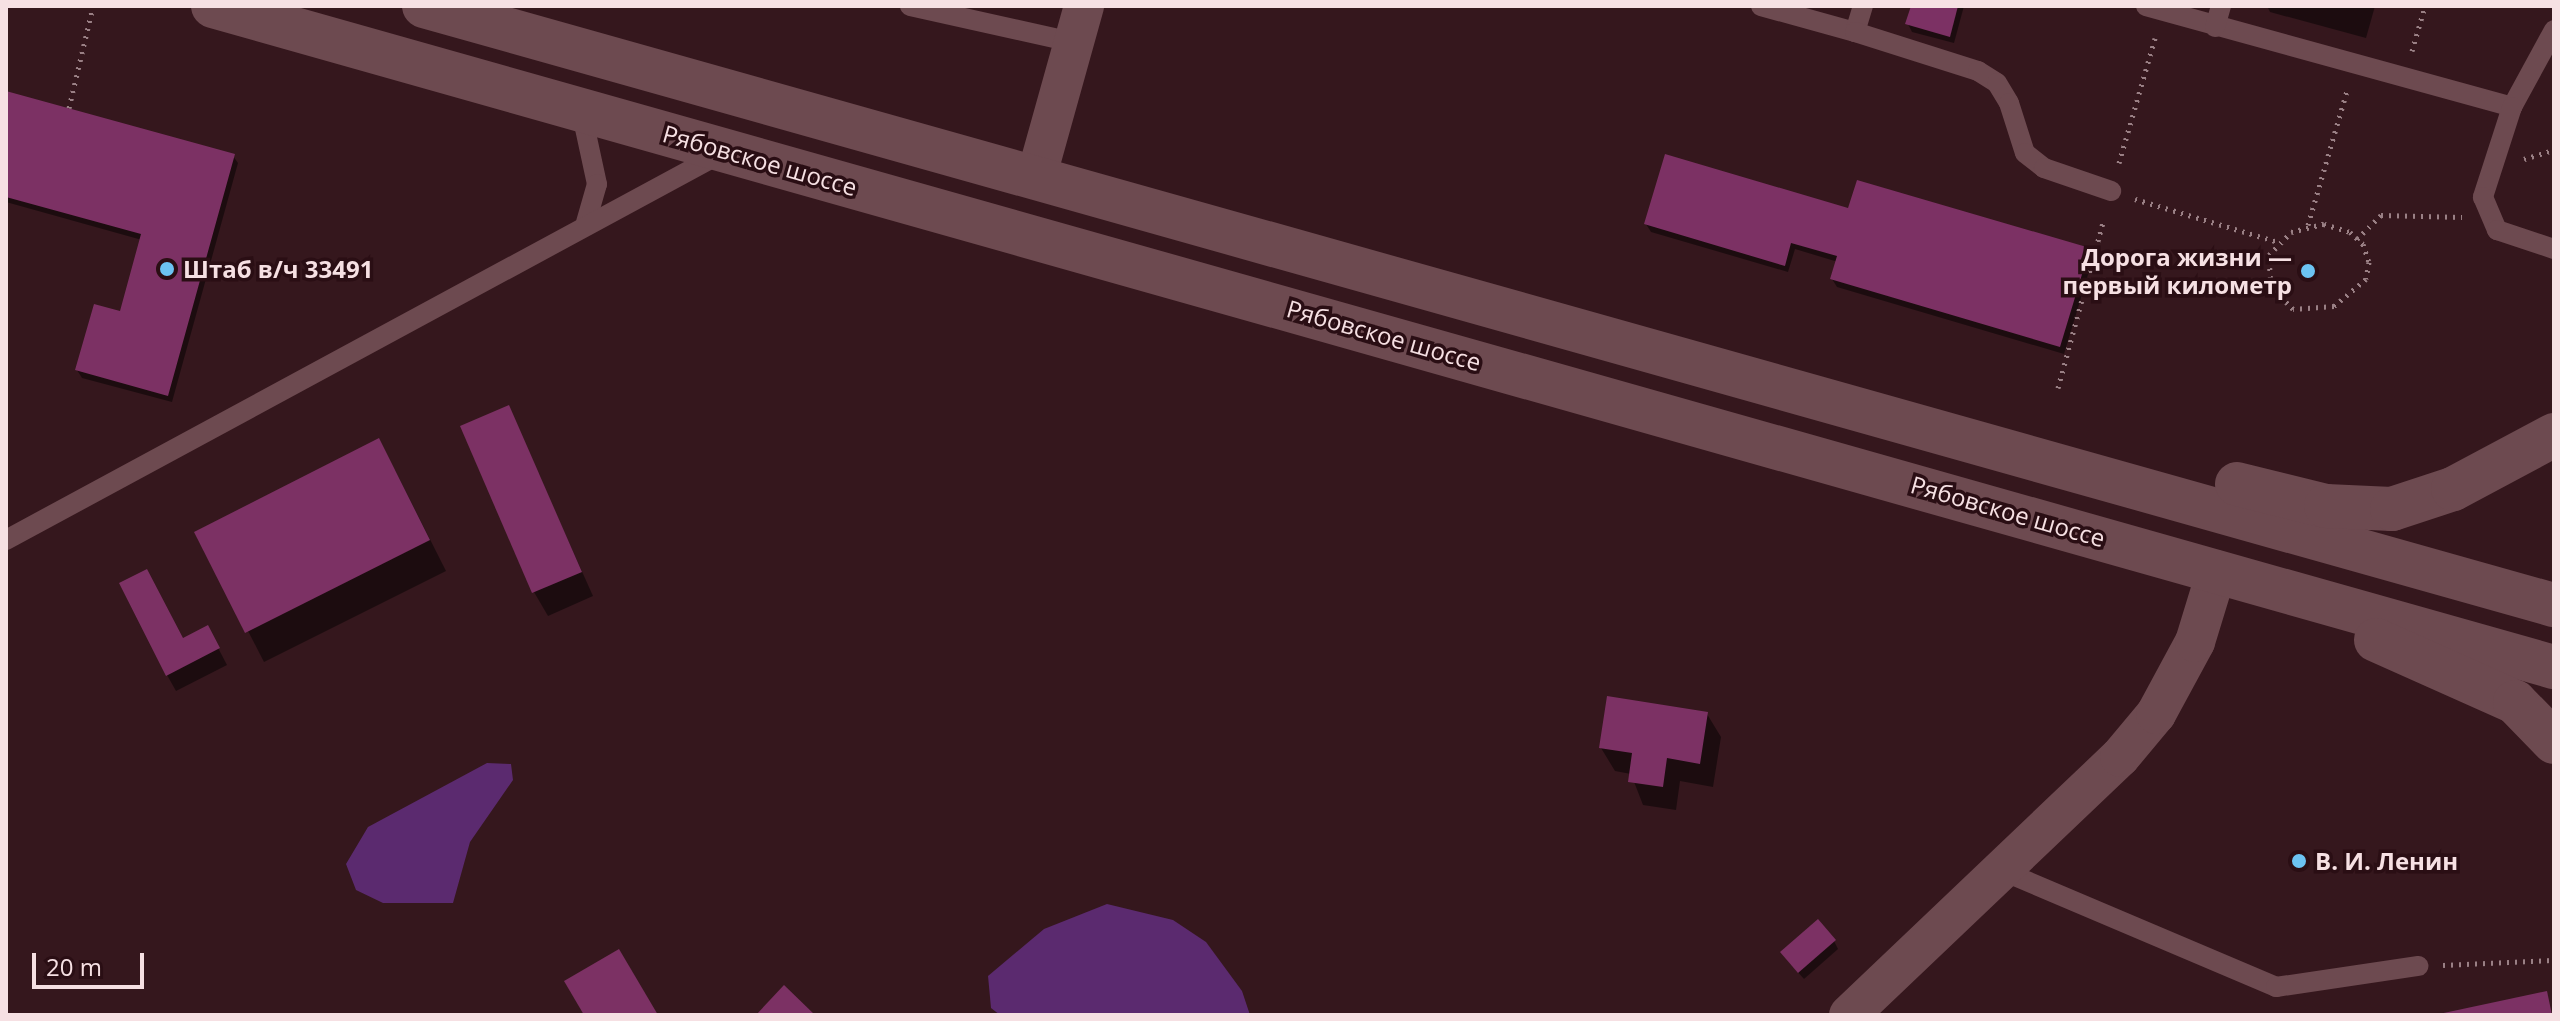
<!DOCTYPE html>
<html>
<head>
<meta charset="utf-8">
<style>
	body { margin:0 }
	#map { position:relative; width:2560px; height:1021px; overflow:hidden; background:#35171d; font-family:"Open Sans",sans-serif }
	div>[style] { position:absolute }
	.water>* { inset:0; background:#5b2a6f }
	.shadow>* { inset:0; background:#0007 }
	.building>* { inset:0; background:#7c3164 }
	.path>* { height:5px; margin-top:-2.5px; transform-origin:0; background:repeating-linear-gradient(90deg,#9a8085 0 2px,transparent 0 8px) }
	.service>* { height:20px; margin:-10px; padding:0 10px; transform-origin:10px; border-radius:10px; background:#6d4a50 }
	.minor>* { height:40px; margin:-20px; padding:0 20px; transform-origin:20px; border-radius:20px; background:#6d4a50 }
	.secondary>* { height:44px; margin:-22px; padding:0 22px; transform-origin:22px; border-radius:22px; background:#6d4a50 }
	.dots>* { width:22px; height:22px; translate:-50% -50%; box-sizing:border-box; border:4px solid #2a0e14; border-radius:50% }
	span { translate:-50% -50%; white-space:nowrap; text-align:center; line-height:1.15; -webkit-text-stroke:7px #2a0e14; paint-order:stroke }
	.street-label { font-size:24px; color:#f6e0e3 }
	.poi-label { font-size:24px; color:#f6e0e3; font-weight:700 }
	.right { translate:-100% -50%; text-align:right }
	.left { translate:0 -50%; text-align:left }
	.frame { position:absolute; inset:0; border:8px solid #f6e0e3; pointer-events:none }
	.scale { position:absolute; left:32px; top:953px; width:112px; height:36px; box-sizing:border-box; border:4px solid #f6e0e3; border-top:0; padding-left:10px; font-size:24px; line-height:28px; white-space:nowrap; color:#f6e0e3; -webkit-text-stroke:6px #2a0e14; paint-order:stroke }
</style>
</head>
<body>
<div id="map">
	<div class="water">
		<i style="clip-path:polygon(487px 763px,511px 764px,513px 780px,470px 842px,453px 903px,383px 903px,356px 890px,346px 864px,368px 827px)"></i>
		<i style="clip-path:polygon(1107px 904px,1173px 920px,1206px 942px,1242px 991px,1250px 1015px,1000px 1015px,991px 1008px,988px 976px,1044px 929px)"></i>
	</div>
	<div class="shadow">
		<i style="clip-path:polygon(1913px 6px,1964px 6px,1954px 43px,1912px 32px,1908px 24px)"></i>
		<i style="clip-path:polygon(2267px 6px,2375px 6px,2366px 38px,2270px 12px)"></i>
		<i style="clip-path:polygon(6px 93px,233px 156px,238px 163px,172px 402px,82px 378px,77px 370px,121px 313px,142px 240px,6px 202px)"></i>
		<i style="clip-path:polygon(1849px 211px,2088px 250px,2093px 258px,2064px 354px,1837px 287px,1832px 279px,1838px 262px,1795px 249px,1788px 272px,1651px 232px,1646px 224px)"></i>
		<i style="clip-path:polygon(508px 407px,593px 596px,548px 616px,534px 592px)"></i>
		<i style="clip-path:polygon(395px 470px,446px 571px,264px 662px,197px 532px)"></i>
		<i style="clip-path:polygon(183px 640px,216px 644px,227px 665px,176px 691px,167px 675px)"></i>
		<i style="clip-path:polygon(1707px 714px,1721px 737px,1713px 787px,1680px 781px,1676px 810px,1643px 805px,1631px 774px,1615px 771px,1601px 748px)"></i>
		<i style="clip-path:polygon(1834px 941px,1838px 949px,1804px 979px,1787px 960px)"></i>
	</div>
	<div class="building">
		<i style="clip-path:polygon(1911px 6px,1958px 6px,1950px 37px,1905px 24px)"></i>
		<i style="clip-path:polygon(6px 91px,235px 154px,168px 396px,75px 370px,94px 304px,120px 311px,141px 234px,6px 197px)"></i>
		<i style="clip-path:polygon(1665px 154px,1848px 208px,1857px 180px,2090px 248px,2060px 347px,1830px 279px,1837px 256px,1791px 243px,1785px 266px,1644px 224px)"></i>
		<i style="clip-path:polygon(509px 405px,582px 572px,532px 593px,460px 426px)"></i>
		<i style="clip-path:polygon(379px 438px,430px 540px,245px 633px,194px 532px)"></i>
		<i style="clip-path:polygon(147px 569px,183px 638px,208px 625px,220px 648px,166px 676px,119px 583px)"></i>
		<i style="clip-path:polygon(1607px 696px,1708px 712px,1700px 764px,1667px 758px,1663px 787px,1628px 782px,1632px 753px,1599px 748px)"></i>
		<i style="clip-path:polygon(1818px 919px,1836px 940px,1798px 973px,1780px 952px)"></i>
		<i style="clip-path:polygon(619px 949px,658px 1015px,584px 1015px,564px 981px)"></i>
		<i style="clip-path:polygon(784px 985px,815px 1015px,756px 1015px)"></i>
		<i style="clip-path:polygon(2547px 991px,2552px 1015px,2439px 1015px,2439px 1014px)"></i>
	</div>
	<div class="path">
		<i style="left:2412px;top:51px;width:47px;rotate:-73.9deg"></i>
		<i style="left:69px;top:108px;width:100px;rotate:-76.7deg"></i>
		<i style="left:2524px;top:159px;width:31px;rotate:-17deg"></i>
		<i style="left:2119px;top:163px;width:130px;rotate:-73.9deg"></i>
		<i style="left:2135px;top:199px;width:149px;rotate:16.7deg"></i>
		<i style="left:2324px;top:224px;width:27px;rotate:17deg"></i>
		<i style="left:2350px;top:232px;width:18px;rotate:43deg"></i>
		<i style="left:2363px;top:244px;width:19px;rotate:72deg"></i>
		<i style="left:2369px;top:262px;width:17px;rotate:100deg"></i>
		<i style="left:2366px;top:279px;width:42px;rotate:139.8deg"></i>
		<i style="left:2334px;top:306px;width:41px;rotate:175.8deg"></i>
		<i style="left:2293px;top:309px;width:32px;rotate:-134deg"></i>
		<i style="left:2271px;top:286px;width:31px;rotate:-94deg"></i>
		<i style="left:2269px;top:255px;width:32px;rotate:-46deg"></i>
		<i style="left:2291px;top:232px;width:34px;rotate:-14deg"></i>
		<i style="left:2308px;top:225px;width:140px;rotate:-73.8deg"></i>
		<i style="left:2357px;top:239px;width:34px;rotate:-45deg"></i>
		<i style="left:2381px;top:215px;width:81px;rotate:1.4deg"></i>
		<i style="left:2058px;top:388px;width:175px;rotate:-74.8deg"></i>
		<i style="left:2443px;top:965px;width:111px;rotate:-2.6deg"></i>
	</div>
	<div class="service">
		<i style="left:910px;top:6px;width:166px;rotate:12.5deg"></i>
		<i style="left:1761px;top:6px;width:98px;rotate:15.5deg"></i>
		<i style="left:1855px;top:32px;width:27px;rotate:-73deg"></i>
		<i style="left:2146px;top:6px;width:380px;rotate:15.4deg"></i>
		<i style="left:2215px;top:27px;width:22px;rotate:-74deg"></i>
		<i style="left:2554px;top:30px;width:88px;rotate:118.6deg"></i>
		<i style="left:2512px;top:107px;width:95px;rotate:107.9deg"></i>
		<i style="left:2483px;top:197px;width:36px;rotate:67deg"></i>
		<i style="left:2497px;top:230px;width:60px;rotate:18.4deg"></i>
		<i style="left:1855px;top:32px;width:129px;rotate:17.6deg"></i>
		<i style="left:1978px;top:71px;width:22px;rotate:32deg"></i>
		<i style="left:1997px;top:83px;width:23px;rotate:59deg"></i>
		<i style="left:2009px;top:103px;width:52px;rotate:72.3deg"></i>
		<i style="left:2025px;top:153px;width:24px;rotate:38deg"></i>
		<i style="left:2044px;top:168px;width:71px;rotate:18.9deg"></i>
		<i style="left:581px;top:110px;width:76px;rotate:77.8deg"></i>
		<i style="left:597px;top:184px;width:40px;rotate:106deg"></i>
		<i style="left:6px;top:540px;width:812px;rotate:-28.4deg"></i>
		<i style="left:2003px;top:871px;width:297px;rotate:23deg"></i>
		<i style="left:2276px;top:987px;width:144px;rotate:-8.4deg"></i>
	</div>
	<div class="minor">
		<i style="left:1036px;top:178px;width:179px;rotate:-74.4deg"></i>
		<i style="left:1849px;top:1015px;width:374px;rotate:-43.6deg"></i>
		<i style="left:2120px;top:757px;width:56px;rotate:-50.1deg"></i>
		<i style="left:2156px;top:714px;width:82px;rotate:-61.6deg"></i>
		<i style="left:2195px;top:642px;width:75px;rotate:-73deg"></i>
	</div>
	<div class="secondary">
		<i style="left:213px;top:6px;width:2433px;rotate:15.77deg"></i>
		<i style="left:424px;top:6px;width:2213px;rotate:15.71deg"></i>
		<i style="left:2237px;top:484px;width:92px;rotate:13.9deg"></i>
		<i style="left:2326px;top:506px;width:66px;rotate:2.6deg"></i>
		<i style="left:2392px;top:509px;width:64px;rotate:-18.2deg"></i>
		<i style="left:2453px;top:489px;width:115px;rotate:-28.1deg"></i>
		<i style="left:2376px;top:640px;width:152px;rotate:24deg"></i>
		<i style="left:2515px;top:702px;width:56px;rotate:45.7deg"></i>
	</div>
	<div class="dots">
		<i style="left:167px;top:269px;background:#6cc3f2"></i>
		<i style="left:2308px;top:271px;background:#6cc3f2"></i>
		<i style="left:2299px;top:861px;background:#6cc3f2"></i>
	</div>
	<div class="street-label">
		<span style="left:760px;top:160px;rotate:16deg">Рябовское шоссе</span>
		<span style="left:1384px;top:335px;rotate:16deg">Рябовское шоссе</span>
		<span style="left:2008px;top:511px;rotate:16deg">Рябовское шоссе</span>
	</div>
	<div class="poi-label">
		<span class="right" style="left:2292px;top:271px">Дорога жизни —<br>первый километр</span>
		<span class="left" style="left:183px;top:269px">Штаб в/ч 33491</span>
		<span class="left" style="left:2315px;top:861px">В. И. Ленин</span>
	</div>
	<div class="frame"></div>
	<div class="scale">20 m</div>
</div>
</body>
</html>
